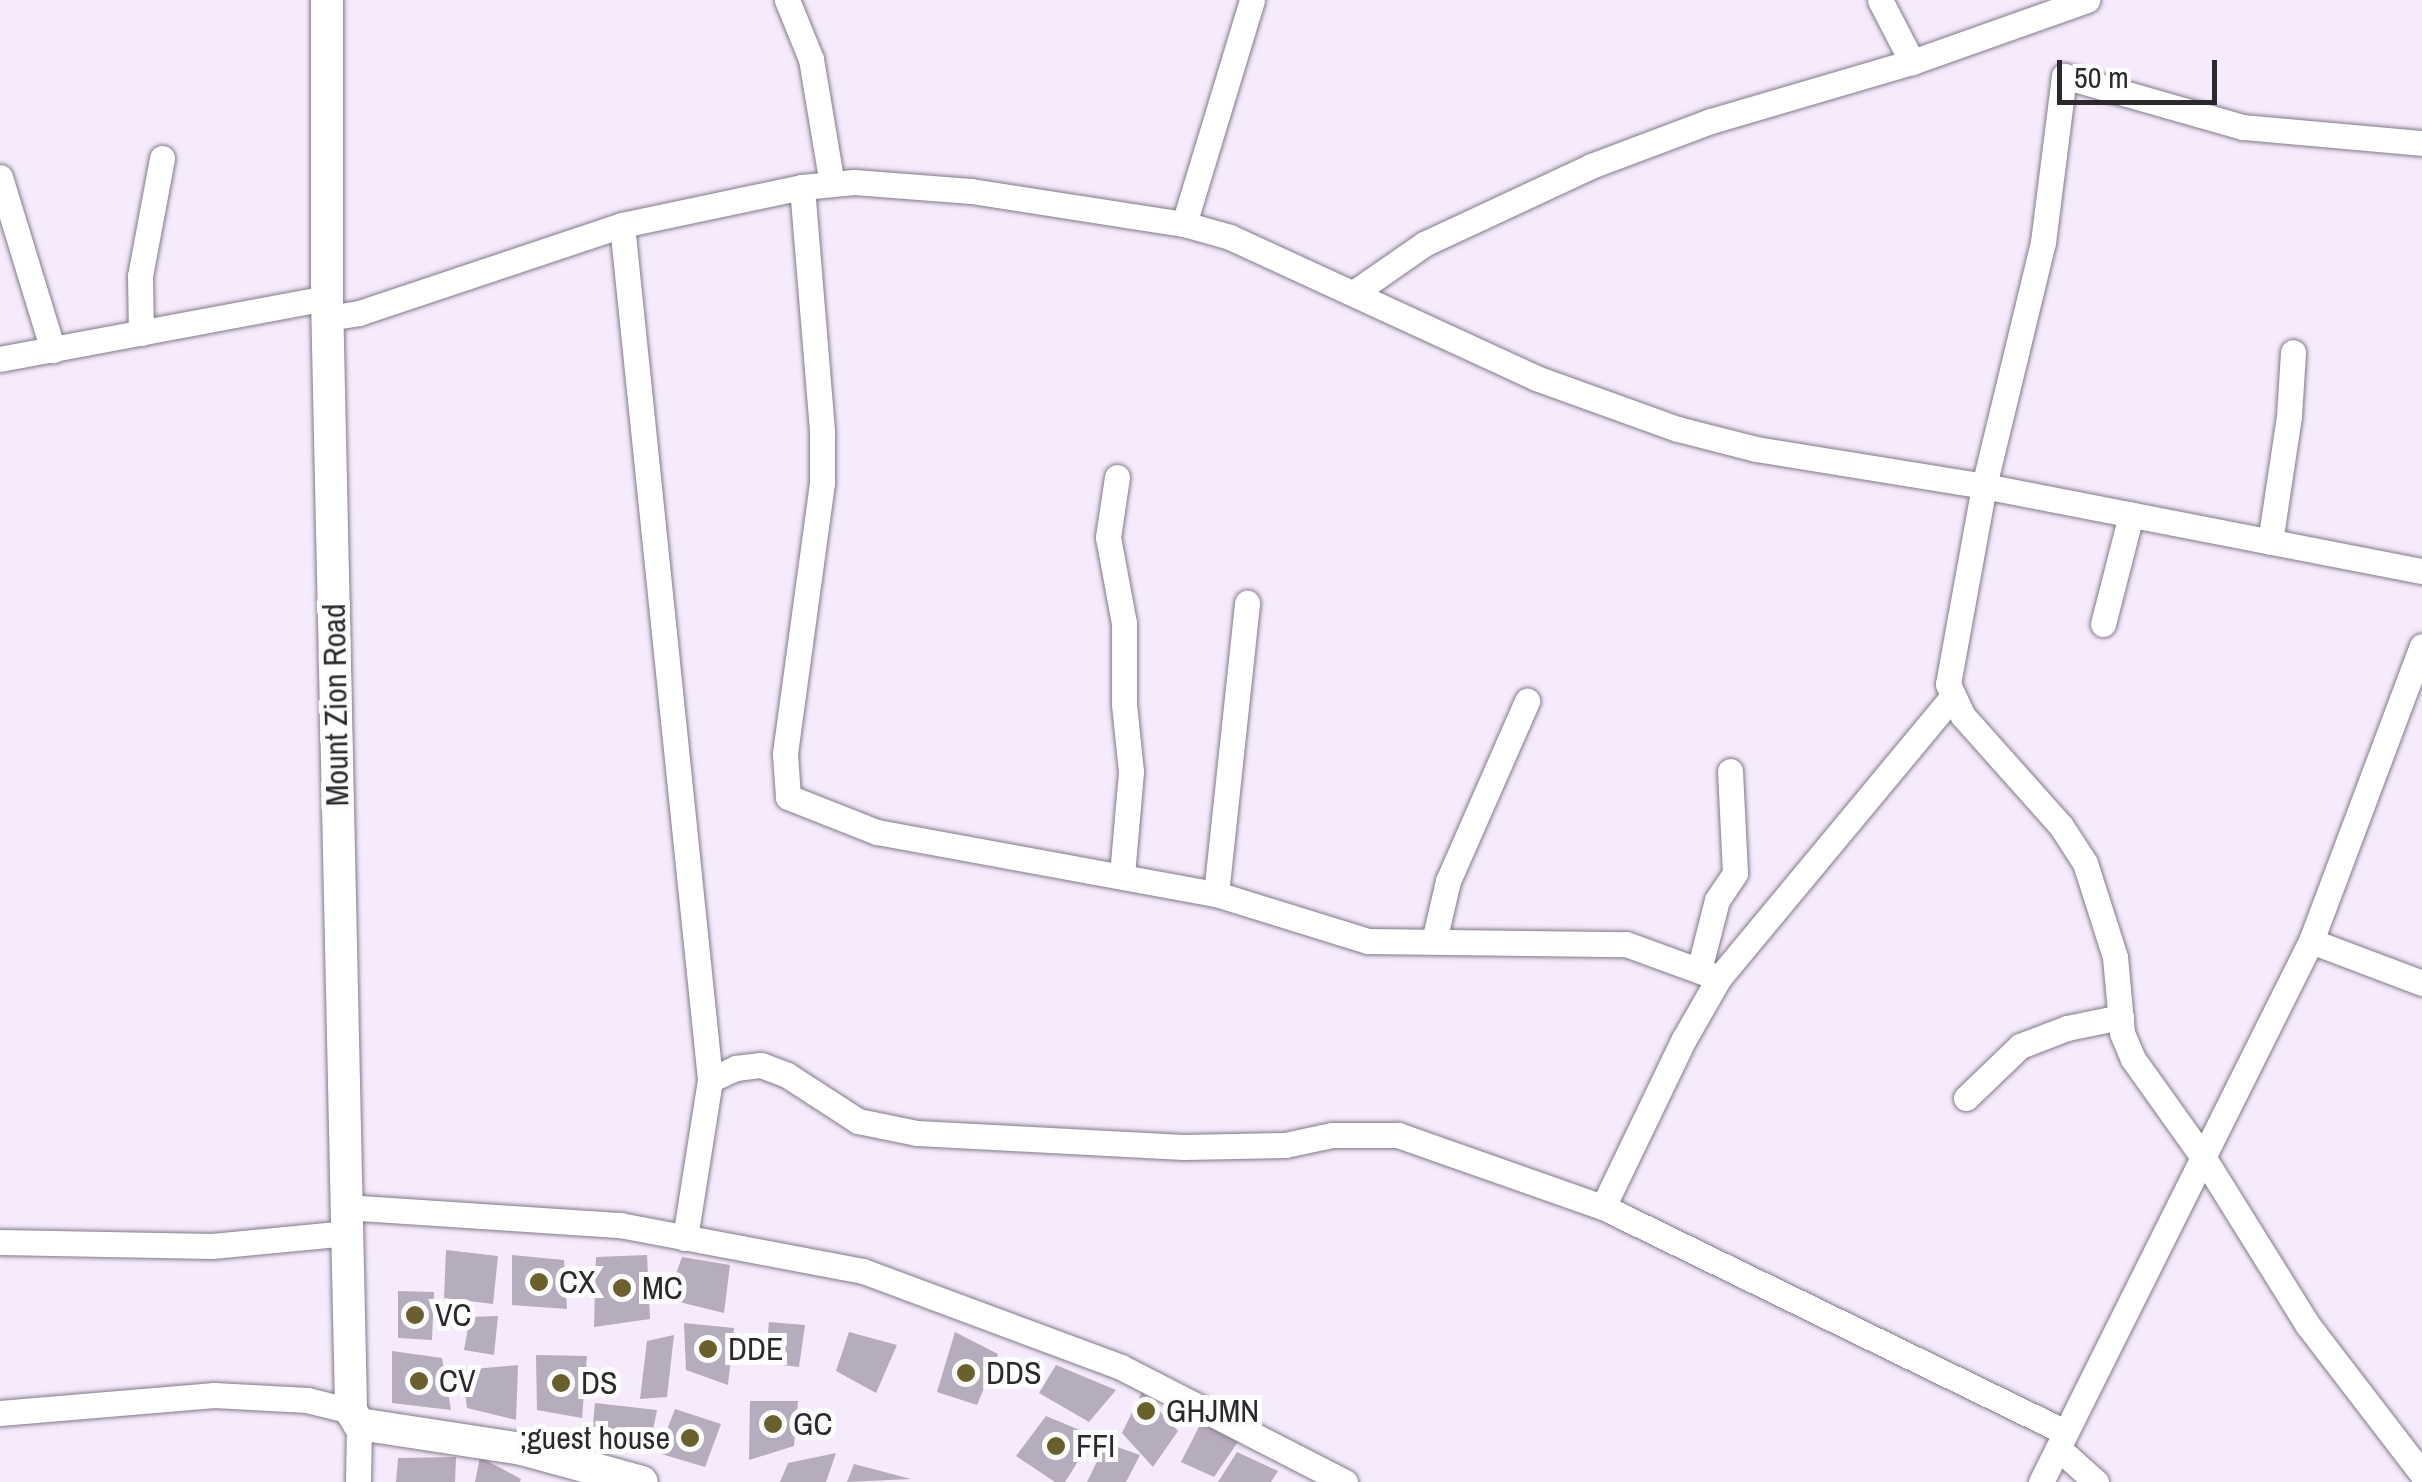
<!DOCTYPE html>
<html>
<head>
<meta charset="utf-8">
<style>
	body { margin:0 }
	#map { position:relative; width:2422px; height:1482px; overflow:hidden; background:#f5ebfd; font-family:"Archivo Narrow",sans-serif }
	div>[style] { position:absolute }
	.building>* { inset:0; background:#b5acbd }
	.roads { filter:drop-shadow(0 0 2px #817988) drop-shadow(0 0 2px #817988) }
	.minor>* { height:25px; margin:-12.5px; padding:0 12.5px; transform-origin:12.5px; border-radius:12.5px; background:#fff }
	.major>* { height:32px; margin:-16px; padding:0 16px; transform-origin:16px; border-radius:16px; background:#fff }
	.dots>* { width:28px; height:28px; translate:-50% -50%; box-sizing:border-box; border:5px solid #fdfdfd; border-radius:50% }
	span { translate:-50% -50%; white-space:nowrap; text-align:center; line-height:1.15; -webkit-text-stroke:10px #fdfdfd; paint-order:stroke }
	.street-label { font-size:32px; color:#2b282e }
	.poi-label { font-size:32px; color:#2b282e }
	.left { translate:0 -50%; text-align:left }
	.right { translate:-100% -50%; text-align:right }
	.scale { position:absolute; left:2057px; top:60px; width:160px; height:45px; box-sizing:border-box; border:5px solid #2b282e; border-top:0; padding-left:12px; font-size:30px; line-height:35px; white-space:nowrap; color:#2b282e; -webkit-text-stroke:8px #fdfdfd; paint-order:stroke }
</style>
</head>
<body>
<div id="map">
	<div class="building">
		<i style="clip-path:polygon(446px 1250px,498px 1256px,493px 1304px,444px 1298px)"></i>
		<i style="clip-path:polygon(512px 1255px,564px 1260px,567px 1309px,512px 1305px)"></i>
		<i style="clip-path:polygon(647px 1255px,650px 1319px,594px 1327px,596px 1257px)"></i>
		<i style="clip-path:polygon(682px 1257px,730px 1265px,724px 1313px,667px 1299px)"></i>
		<i style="clip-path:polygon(398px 1291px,434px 1292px,432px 1340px,398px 1338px)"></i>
		<i style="clip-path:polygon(498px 1316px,494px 1355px,464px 1350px,470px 1317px)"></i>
		<i style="clip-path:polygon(769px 1322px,805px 1325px,799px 1367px,765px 1363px)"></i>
		<i style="clip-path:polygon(684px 1323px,734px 1328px,728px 1385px,686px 1370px)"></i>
		<i style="clip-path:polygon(849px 1332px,897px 1345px,876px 1393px,836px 1371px)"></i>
		<i style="clip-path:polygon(955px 1332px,998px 1354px,977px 1405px,937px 1392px)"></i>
		<i style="clip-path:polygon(674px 1335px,667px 1397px,640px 1399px,647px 1341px)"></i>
		<i style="clip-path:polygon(392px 1351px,442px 1358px,451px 1410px,392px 1403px)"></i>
		<i style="clip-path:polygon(536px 1355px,587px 1356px,582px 1418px,537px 1410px)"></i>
		<i style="clip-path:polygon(518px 1365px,516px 1420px,467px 1408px,462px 1370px)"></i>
		<i style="clip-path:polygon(1056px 1365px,1116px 1390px,1089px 1422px,1039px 1393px)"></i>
		<i style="clip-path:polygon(1142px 1392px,1178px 1431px,1153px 1467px,1122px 1433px)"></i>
		<i style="clip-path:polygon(750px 1401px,798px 1401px,794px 1446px,749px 1460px)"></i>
		<i style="clip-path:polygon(595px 1403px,657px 1410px,649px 1450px,592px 1435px)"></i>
		<i style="clip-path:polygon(675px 1409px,721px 1424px,705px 1467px,658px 1453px)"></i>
		<i style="clip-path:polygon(1046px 1416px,1094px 1436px,1065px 1482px,1055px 1482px,1016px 1456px)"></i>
		<i style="clip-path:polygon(1203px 1419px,1242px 1436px,1214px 1477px,1181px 1462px)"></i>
		<i style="clip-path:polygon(1106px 1443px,1140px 1455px,1126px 1482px,1087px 1482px)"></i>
		<i style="clip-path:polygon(1237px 1452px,1278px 1471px,1271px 1482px,1218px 1482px)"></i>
		<i style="clip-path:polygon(836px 1453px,826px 1482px,780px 1482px,788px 1463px)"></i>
		<i style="clip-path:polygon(456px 1457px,455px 1482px,396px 1482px,398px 1458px)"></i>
		<i style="clip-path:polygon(480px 1457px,521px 1479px,520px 1482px,475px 1482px)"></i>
		<i style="clip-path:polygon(854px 1464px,911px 1479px,847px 1482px)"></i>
	</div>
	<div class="roads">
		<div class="minor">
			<i style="left:787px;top:0;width:64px;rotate:67.9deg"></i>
			<i style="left:811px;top:59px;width:127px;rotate:80.5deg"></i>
			<i style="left:1880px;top:0;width:70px;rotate:62.7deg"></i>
			<i style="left:2422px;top:143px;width:180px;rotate:-174.9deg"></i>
			<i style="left:2243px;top:127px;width:186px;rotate:-164.1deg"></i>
			<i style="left:2064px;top:76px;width:167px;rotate:97.2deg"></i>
			<i style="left:2043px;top:242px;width:251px;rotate:103.6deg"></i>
			<i style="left:1984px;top:486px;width:201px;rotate:100.3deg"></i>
			<i style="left:1948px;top:684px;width:35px;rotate:65deg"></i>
			<i style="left:1963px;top:716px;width:147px;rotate:48.3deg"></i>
			<i style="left:2061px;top:826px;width:44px;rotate:57deg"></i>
			<i style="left:2085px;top:863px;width:99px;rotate:72.3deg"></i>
			<i style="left:2115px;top:957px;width:76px;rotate:84.7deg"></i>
			<i style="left:2122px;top:1033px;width:28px;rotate:67deg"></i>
			<i style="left:2133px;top:1059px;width:124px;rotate:54.5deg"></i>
			<i style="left:2205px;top:1160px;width:193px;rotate:58.1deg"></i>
			<i style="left:2307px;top:1324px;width:189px;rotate:52.5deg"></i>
			<i style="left:0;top:177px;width:181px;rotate:73deg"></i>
			<i style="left:802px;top:187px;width:246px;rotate:85.3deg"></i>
			<i style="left:822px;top:432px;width:51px;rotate:90deg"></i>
			<i style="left:822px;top:483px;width:274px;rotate:97.8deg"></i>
			<i style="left:785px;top:754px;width:43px;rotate:86deg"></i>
			<i style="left:788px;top:797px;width:96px;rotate:21.5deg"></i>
			<i style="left:877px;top:832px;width:345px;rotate:10.4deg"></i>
			<i style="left:1216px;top:894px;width:159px;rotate:17.2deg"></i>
			<i style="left:1368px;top:941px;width:258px;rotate:0.7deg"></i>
			<i style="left:1626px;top:944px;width:99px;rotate:20.1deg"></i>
			<i style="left:1184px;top:224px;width:234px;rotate:-73.1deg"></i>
			<i style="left:622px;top:225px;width:860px;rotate:84.12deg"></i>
			<i style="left:710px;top:1080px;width:160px;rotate:99deg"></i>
			<i style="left:1355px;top:292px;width:84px;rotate:-34.8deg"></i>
			<i style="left:1424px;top:244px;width:184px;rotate:-25deg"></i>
			<i style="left:1591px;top:166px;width:128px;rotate:-20.6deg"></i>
			<i style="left:1711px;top:121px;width:209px;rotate:-16.4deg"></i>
			<i style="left:1912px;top:62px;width:186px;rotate:-19.5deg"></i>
			<i style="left:328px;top:318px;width:31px;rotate:-9deg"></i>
			<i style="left:359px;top:313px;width:277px;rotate:-18.5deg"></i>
			<i style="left:622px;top:225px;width:184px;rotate:-11.9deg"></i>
			<i style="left:802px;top:187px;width:52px;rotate:-5.5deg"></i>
			<i style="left:854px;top:182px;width:117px;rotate:4.4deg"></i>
			<i style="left:971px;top:191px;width:216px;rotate:8.8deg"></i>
			<i style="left:1184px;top:224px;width:48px;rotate:15.8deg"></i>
			<i style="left:1230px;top:237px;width:337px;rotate:24.7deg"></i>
			<i style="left:1536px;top:378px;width:151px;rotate:19.8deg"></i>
			<i style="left:1678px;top:429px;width:81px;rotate:14.4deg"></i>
			<i style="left:1756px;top:449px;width:231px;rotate:9.2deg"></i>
			<i style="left:1984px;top:486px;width:446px;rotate:11deg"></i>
			<i style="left:141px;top:333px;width:57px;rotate:-91deg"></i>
			<i style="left:140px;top:276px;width:120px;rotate:-79.4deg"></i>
			<i style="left:0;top:359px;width:333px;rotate:-10.6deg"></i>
			<i style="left:1117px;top:477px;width:61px;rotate:98.5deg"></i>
			<i style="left:1108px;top:537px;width:87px;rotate:79.5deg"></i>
			<i style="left:1124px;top:623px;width:81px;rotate:90deg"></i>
			<i style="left:1124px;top:704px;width:68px;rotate:84.1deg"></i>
			<i style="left:1131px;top:772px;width:103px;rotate:95deg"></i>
			<i style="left:2270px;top:542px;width:127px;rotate:-81.4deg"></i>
			<i style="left:2289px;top:416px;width:64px;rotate:-86.4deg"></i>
			<i style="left:2103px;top:624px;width:113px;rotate:-75.6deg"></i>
			<i style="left:1216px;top:894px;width:293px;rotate:-83.9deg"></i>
			<i style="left:1434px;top:941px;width:62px;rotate:-76.9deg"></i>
			<i style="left:1448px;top:881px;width:197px;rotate:-66.3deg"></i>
			<i style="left:2311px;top:941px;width:119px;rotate:20.7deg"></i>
			<i style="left:1699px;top:970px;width:72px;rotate:-75.6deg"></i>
			<i style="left:1717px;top:900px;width:32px;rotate:-56deg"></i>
			<i style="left:1735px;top:873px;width:102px;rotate:-92.8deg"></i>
			<i style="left:710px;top:1080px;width:29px;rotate:-25deg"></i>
			<i style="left:736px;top:1068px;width:25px;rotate:-7deg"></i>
			<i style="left:761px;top:1065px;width:28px;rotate:21deg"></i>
			<i style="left:787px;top:1075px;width:85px;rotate:32.9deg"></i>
			<i style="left:858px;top:1121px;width:60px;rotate:11.5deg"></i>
			<i style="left:917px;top:1133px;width:267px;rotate:3deg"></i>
			<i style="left:1184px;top:1147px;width:101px;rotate:-1.1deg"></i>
			<i style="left:1285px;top:1145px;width:48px;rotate:-12deg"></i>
			<i style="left:1332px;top:1135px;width:66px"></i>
			<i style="left:1398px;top:1135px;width:217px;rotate:19.4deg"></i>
			<i style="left:1603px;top:1207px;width:514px;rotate:25.97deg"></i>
			<i style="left:1966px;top:1098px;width:75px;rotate:-43.9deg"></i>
			<i style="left:2020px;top:1046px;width:50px;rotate:-21deg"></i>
			<i style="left:2067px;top:1028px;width:55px;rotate:-11.5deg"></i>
			<i style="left:346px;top:1207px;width:275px;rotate:3.8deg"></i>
			<i style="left:620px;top:1225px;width:247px;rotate:10.7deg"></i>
			<i style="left:863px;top:1271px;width:275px;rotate:20.4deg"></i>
			<i style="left:1121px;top:1367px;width:252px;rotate:27.2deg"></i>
			<i style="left:1603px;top:1207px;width:187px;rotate:-64.3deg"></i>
			<i style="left:1684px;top:1039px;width:70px;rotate:-60.2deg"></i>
			<i style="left:1719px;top:978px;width:365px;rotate:-50.3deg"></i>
			<i style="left:0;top:1242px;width:212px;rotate:1.1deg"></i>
			<i style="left:212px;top:1246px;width:136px;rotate:-5.5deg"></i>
			<i style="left:0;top:1413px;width:215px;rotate:-4.8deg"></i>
			<i style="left:214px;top:1395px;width:93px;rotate:3.1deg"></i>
			<i style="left:307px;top:1400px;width:45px;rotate:14deg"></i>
			<i style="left:2058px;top:1448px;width:51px;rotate:41.8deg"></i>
			<i style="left:358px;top:1482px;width:58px;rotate:-89deg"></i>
			<i style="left:2041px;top:1482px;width:605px;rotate:-63.48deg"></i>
			<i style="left:2311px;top:941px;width:315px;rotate:-69.4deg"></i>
		</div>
		<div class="major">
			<i style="left:327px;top:0;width:298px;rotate:90deg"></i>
			<i style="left:327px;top:298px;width:1113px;rotate:88.76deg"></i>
			<i style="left:351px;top:1411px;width:15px;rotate:58deg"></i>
			<i style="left:359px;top:1424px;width:165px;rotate:8.7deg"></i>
			<i style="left:522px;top:1449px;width:124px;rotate:15.4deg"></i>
		</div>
	</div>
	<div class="dots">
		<i style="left:539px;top:1282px;background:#69602d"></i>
		<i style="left:622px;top:1288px;background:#69602d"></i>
		<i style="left:415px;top:1315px;background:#69602d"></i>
		<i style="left:708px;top:1349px;background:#69602d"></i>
		<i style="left:966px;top:1373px;background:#69602d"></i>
		<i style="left:419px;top:1381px;background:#69602d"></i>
		<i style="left:561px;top:1383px;background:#69602d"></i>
		<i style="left:1146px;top:1411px;background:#69602d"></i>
		<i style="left:773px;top:1424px;background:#69602d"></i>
		<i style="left:690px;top:1438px;background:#69602d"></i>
		<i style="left:1056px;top:1446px;background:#69602d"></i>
	</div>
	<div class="street-label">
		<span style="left:336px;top:705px;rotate:-91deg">Mount Zion Road</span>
	</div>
	<div class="poi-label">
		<span class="left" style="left:559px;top:1282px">CX</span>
		<span class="left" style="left:642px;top:1288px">MC</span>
		<span class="left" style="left:435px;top:1315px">VC</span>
		<span class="left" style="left:728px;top:1349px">DDE</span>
		<span class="left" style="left:986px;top:1373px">DDS</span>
		<span class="left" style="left:439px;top:1381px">CV</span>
		<span class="left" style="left:581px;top:1383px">DS</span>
		<span class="left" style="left:1166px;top:1411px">GHJMN</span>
		<span class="left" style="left:793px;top:1424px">GC</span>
		<span class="right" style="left:670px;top:1438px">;guest house</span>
		<span class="left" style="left:1076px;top:1446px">FFI</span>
	</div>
	<div class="scale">50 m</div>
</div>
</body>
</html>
